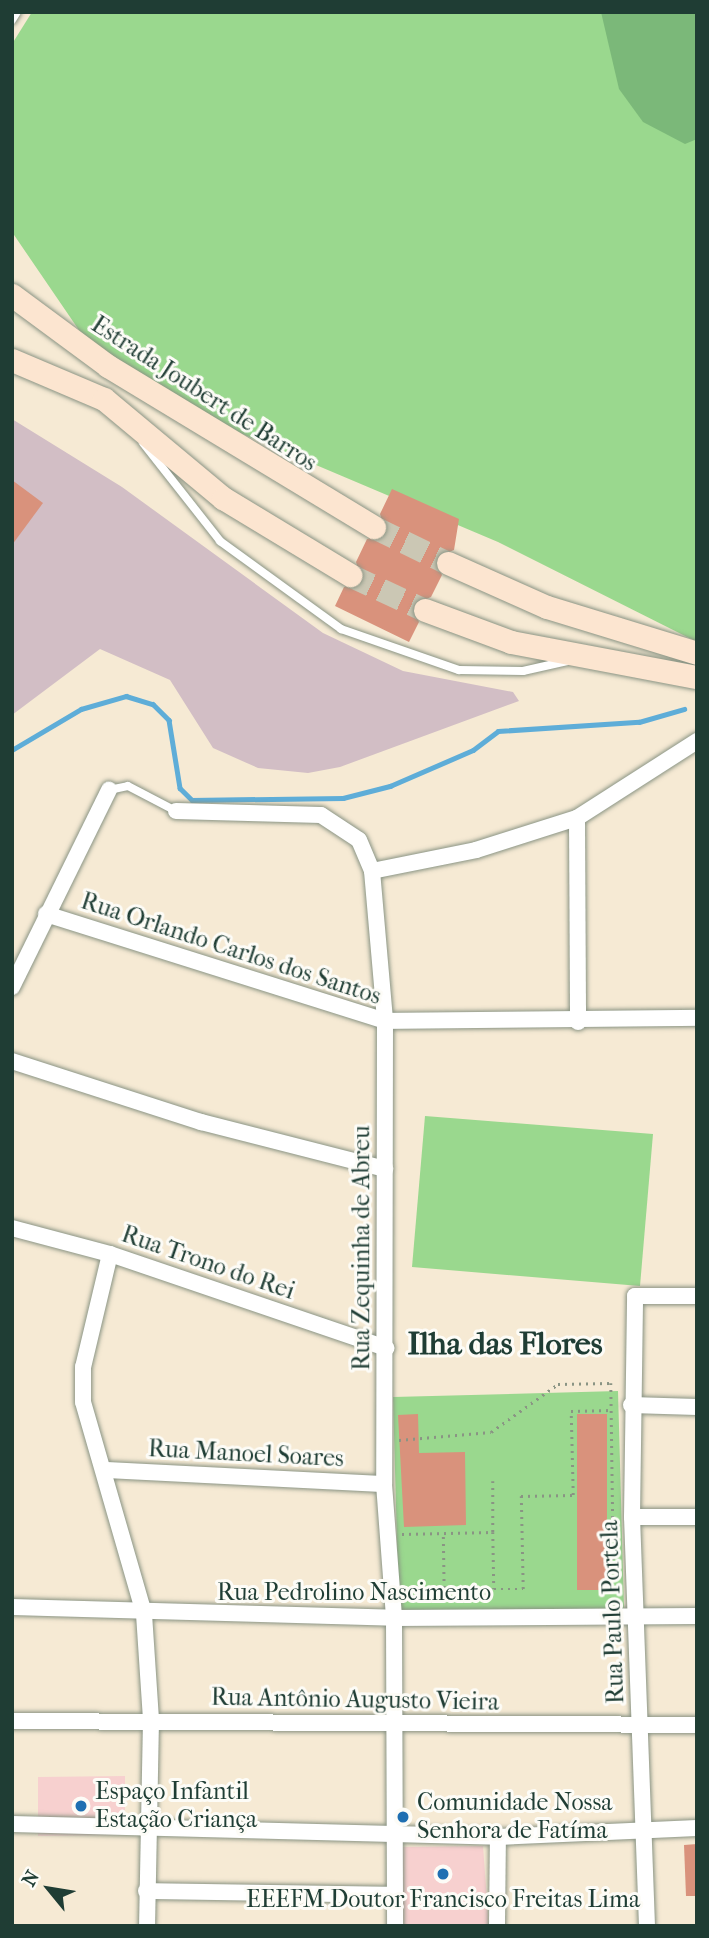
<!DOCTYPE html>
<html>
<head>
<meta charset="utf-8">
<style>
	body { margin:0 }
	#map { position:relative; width:709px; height:1938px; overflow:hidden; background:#f6ead4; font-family:"IM FELL French Canon",serif }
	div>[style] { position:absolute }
	.built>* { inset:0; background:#f7d0cf }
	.industrial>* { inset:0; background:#d2bec5 }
	.green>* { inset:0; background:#9ad88e }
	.forest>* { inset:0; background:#7bb879 }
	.stream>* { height:4.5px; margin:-2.25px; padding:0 2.25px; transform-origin:2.25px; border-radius:2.25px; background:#5eadd8 }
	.building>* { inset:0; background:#d9927c }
	.secondary-tunnel>* { height:23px; margin-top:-11.5px; transform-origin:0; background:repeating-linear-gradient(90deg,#cbc7b4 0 23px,transparent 0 34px) }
	.path>* { height:2.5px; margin-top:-1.25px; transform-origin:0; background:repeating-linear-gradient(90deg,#8a9484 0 2px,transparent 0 7px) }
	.roads { filter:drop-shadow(0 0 2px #8a9484) drop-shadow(0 0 2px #8a9484) }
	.lane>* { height:8px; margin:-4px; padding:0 4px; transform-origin:4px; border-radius:4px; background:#fff }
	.street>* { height:16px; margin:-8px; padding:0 8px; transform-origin:8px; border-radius:8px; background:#fff }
	.secondary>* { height:23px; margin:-11.5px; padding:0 11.5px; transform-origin:11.5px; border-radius:11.5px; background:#fce5d0 }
	.dots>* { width:19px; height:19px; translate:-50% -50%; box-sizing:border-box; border:4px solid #fdfcf7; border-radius:50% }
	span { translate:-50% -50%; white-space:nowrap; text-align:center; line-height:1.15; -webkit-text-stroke:6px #fdfcf7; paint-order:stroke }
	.street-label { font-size:24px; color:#1f3d34 }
	.poi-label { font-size:24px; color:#1f3d34 }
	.left { translate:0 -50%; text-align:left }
	.district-label { font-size:32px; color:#1f3d34; font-weight:700 }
	.frame { position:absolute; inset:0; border:14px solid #1f3d34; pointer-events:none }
	.north { position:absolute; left:14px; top:1854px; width:70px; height:70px; -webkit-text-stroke:5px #fdfcf7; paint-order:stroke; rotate:300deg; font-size:19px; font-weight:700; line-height:28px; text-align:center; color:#1f3d34 }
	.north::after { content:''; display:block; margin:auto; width:24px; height:32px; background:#1f3d34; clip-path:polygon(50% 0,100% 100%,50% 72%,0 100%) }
</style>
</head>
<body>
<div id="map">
	<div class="built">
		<i style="clip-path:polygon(125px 1776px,125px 1835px,38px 1836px,38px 1777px)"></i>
		<i style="clip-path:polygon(483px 1846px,489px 1926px,400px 1926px,400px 1847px)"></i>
	</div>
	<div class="industrial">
		<i style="clip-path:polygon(12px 419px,122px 487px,323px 633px,403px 671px,513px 692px,519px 701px,340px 767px,308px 773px,258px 768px,213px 748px,170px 680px,100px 649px,12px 715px)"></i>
	</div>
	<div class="green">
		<i style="clip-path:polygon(32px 12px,697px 12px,697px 642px,498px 542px,207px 419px,98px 358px,12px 232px,12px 44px)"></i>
		<i style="clip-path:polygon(425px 1116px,653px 1134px,640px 1286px,412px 1267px)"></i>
		<i style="clip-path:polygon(618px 1391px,624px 1608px,399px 1615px,393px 1397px)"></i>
	</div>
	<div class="forest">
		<i style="clip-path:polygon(601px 12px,697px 12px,697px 139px,685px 144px,643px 122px,619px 89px)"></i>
	</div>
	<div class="stream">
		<i style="left:12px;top:750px;width:80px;rotate:-30.7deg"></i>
		<i style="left:81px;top:709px;width:47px;rotate:-16.1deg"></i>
		<i style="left:126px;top:696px;width:28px;rotate:17deg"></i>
		<i style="left:153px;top:704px;width:23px;rotate:45deg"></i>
		<i style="left:169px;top:720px;width:69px;rotate:80.8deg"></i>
		<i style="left:180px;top:788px;width:17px;rotate:45deg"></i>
		<i style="left:192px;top:800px;width:151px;rotate:-0.8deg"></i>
		<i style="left:343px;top:798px;width:49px;rotate:-14.3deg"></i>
		<i style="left:390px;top:786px;width:90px;rotate:-23.4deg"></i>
		<i style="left:473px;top:750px;width:31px;rotate:-37deg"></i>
		<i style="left:498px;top:731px;width:141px;rotate:-3.7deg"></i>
		<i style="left:639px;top:722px;width:47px;rotate:-16.1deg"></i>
	</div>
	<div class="building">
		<i style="clip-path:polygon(12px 480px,43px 503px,12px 545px)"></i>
		<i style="clip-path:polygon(392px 489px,459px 519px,454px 550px,435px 558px,442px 575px,431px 597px,412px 605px,419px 622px,409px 642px,335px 606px,344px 587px,362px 582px,356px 562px,367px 539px,386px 534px,380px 514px)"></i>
		<i style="clip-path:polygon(418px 1414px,419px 1453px,465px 1452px,466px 1525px,404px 1527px,398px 1415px)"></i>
		<i style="clip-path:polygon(577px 1414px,607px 1414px,607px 1590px,577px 1590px)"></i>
		<i style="clip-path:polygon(697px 1844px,697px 1896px,686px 1896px,684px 1845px)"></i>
	</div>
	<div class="secondary-tunnel">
		<i style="left:374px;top:527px;width:82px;rotate:25.9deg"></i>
		<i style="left:350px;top:575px;width:83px;rotate:25deg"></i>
	</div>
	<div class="path">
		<i style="left:399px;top:1440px;width:92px;rotate:-5deg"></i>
		<i style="left:491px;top:1432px;width:82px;rotate:-35.6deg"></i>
		<i style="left:558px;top:1384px;width:53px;rotate:-1.1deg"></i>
		<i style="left:611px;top:1383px;width:207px;rotate:89.2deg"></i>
		<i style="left:493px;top:1481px;width:51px;rotate:90deg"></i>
		<i style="left:402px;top:1534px;width:91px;rotate:-1.3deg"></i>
		<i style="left:493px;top:1532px;width:57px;rotate:89deg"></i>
		<i style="left:494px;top:1589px;width:29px"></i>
		<i style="left:523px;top:1589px;width:93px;rotate:-91.2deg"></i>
		<i style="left:521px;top:1496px;width:52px;rotate:-1.1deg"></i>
		<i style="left:573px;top:1495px;width:84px;rotate:-91.4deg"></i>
		<i style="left:571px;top:1411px;width:41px;rotate:-1.4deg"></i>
		<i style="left:408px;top:1596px;width:36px;rotate:-2deg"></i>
		<i style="left:444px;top:1595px;width:62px;rotate:-90.9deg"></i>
	</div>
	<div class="roads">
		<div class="lane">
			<i style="left:12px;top:20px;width:9px;rotate:-58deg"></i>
			<i style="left:143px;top:443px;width:125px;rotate:51.8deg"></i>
			<i style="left:220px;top:541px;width:150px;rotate:36deg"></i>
			<i style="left:341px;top:629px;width:125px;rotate:19.2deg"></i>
			<i style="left:459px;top:670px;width:64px;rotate:0.9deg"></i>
			<i style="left:523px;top:671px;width:50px;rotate:-12.7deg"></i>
			<i style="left:109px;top:790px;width:19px;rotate:-12deg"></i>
			<i style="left:128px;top:786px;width:54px;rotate:27.5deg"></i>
		</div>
		<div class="street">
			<i style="left:176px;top:811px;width:145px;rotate:1.6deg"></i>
			<i style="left:321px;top:815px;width:45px;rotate:33.3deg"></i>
			<i style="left:359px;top:840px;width:34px;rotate:67deg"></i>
			<i style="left:372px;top:871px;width:151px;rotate:85deg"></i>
			<i style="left:385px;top:1021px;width:463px;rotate:90.1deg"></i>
			<i style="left:384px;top:1484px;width:134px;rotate:85.7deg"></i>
			<i style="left:394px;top:1618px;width:308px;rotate:89.8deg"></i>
			<i style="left:577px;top:818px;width:204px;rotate:89.7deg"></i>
			<i style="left:372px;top:871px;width:106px;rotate:-11.4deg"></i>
			<i style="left:476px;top:850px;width:106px;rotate:-17.6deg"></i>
			<i style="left:577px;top:818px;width:143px;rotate:-32.7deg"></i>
			<i style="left:46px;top:914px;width:355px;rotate:17.5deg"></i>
			<i style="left:385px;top:1021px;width:312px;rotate:-0.6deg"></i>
			<i style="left:12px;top:987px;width:220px;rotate:-63.8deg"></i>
			<i style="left:12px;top:1061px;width:199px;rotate:17.9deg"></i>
			<i style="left:201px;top:1122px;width:190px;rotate:14.3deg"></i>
			<i style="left:12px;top:1228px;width:101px;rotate:14.9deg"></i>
			<i style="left:110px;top:1254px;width:292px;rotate:18.8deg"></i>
			<i style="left:110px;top:1254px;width:116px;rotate:103.4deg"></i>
			<i style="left:83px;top:1367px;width:35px;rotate:90deg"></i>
			<i style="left:83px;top:1402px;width:221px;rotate:73.9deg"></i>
			<i style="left:144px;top:1614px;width:106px;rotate:86.2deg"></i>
			<i style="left:151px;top:1720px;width:206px;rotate:91.1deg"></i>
			<i style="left:631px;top:1405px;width:66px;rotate:1.7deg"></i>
			<i style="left:105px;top:1470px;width:279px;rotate:2.9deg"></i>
			<i style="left:632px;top:1517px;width:65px"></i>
			<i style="left:12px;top:1607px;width:382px;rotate:1.6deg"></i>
			<i style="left:394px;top:1618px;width:303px;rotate:-0.4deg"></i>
			<i style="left:12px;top:1721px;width:685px;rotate:0.33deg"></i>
			<i style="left:12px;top:1824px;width:486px;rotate:1.5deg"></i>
			<i style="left:498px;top:1837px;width:199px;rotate:-2.6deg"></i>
			<i style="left:146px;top:1891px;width:249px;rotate:0.9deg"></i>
			<i style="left:497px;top:1926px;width:89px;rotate:-89.4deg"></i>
			<i style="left:647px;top:1926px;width:409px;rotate:-92.1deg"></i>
			<i style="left:632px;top:1517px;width:221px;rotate:-89.2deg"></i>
			<i style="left:635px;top:1296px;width:62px"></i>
		</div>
		<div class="secondary">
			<i style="left:12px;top:295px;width:119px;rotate:36.5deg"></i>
			<i style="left:108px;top:366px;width:311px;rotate:31.2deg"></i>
			<i style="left:12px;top:360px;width:100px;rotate:23deg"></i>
			<i style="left:104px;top:399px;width:155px;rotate:39.8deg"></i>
			<i style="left:223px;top:498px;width:149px;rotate:31.2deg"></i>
			<i style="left:448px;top:563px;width:108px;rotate:24deg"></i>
			<i style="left:547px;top:607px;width:157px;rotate:17deg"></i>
			<i style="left:425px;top:610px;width:92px;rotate:20.4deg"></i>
			<i style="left:511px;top:642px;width:189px;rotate:10.7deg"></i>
		</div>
	</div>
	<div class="dots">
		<i style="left:81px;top:1806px;background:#1f6fb2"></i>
		<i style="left:403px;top:1817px;background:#1f6fb2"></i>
		<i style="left:443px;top:1874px;background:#1f6fb2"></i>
	</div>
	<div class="street-label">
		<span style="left:204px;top:394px;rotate:33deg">Estrada Joubert de Barros</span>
		<span style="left:231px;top:949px;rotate:18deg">Rua Orlando Carlos dos Santos</span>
		<span style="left:362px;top:1248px;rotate:-90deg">Rua Zequinha de Abreu</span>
		<span style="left:208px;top:1263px;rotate:19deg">Rua Trono do Rei</span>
		<span style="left:246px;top:1454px;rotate:3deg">Rua Manoel Soares</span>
		<span style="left:354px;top:1593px">Rua Pedrolino Nascimento</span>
		<span style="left:613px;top:1612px;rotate:-92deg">Rua Paulo Portela</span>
		<span style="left:355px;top:1700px;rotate:1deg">Rua Antônio Augusto Vieira</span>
	</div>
	<div class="poi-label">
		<span class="left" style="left:95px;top:1806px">Espaço Infantil<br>Estação Criança</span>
		<span class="left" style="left:417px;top:1817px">Comunidade Nossa<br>Senhora de Fatíma</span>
		<span style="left:443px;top:1900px">EEEFM Doutor Francisco Freitas Lima</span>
	</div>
	<div class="district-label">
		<span style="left:505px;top:1344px">Ilha das Flores</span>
	</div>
	<div class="frame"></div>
	<div class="north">N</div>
</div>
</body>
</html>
